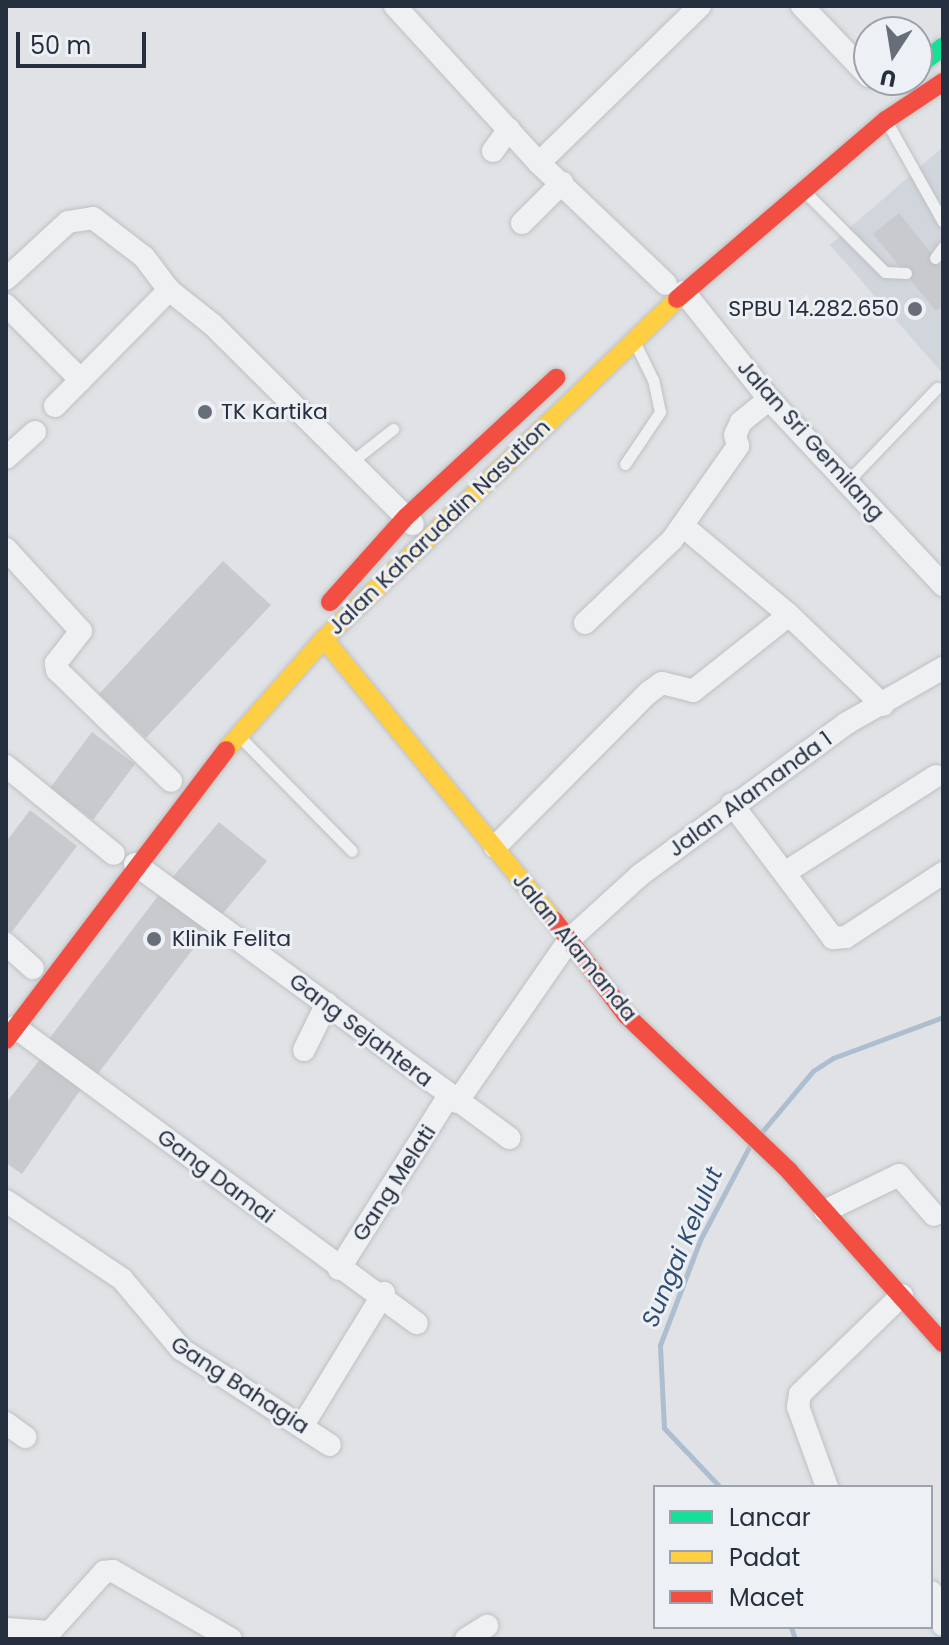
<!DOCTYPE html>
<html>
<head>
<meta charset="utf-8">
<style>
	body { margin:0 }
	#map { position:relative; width:949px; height:1645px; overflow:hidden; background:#e0e2e5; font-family:Poppins,sans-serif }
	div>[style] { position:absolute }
	.built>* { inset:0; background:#d1d5dc }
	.stream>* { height:5px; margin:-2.5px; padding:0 2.5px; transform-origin:2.5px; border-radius:2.5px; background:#adbed1 }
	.building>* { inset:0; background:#c8cace }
	.roads { filter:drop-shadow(0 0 2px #bec0c3) drop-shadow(0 0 2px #bec0c3) }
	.lane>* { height:11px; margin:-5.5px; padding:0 5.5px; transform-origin:5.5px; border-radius:5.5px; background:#eff0f2 }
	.street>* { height:22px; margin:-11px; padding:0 11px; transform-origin:11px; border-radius:11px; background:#eff0f2 }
	.fast>* { height:18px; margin:-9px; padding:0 9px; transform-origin:9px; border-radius:9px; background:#16e098 }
	.slow>* { height:18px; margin:-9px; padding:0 9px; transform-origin:9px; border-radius:9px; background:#ffcf43 }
	.jam>* { height:18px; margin:-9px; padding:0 9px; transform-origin:9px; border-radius:9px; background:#f24e42 }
	.dots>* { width:22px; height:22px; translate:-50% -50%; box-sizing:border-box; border:4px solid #edf0f5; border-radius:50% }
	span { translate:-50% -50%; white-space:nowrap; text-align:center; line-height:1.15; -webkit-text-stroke:6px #edf0f5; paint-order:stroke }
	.poi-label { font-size:22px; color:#262f3f }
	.right { translate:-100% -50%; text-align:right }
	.left { translate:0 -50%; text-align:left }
	.street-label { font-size:22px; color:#262f3f }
	.water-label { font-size:24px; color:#304e74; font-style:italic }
	.frame { position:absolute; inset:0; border:8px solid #262f3f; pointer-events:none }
	.legend { position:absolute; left:653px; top:1485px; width:280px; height:144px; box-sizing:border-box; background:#edf0f5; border:2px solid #9da3ac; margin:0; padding:10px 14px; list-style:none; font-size:24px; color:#262f3f }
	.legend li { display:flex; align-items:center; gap:16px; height:40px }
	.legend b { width:40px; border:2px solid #9da3ac }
	.north { position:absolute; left:853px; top:16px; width:80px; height:80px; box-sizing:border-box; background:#edf0f5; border:2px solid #9da3ac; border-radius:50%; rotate:192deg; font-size:22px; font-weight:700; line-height:32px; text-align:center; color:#262f3f }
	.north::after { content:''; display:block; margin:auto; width:28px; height:36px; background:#676e79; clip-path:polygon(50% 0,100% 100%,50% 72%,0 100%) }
	.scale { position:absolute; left:16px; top:32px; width:130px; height:36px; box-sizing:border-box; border:4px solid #262f3f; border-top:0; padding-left:10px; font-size:24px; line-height:28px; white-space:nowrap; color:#262f3f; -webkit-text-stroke:6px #edf0f5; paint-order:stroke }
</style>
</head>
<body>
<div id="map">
	<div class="built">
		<i style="clip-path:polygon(943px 147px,943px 374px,830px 245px)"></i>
	</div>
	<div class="stream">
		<i style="left:761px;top:1133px;width:81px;rotate:-50deg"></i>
		<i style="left:813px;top:1071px;width:24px;rotate:-33deg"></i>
		<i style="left:833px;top:1058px;width:117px;rotate:-20.4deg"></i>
		<i style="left:720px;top:1487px;width:81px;rotate:-133.5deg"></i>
		<i style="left:664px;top:1428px;width:83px;rotate:-92.8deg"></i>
		<i style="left:660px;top:1345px;width:112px;rotate:-69.1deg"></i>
		<i style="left:700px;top:1240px;width:105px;rotate:-62.2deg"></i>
		<i style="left:791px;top:1627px;width:13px;rotate:72deg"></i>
	</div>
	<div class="building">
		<i style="clip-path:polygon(899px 213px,943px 268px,943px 306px,936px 311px,873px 234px)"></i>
		<i style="clip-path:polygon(223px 561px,271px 605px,146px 738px,99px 694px)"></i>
		<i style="clip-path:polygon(92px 732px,135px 764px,93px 820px,50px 788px)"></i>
		<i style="clip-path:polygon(30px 810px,77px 846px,11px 933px,6px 929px,6px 842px)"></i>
		<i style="clip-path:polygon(219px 822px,267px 861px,219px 918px,172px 878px)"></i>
		<i style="clip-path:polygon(161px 892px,209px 928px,97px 1075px,49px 1039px)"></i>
		<i style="clip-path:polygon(41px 1058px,81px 1089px,22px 1174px,6px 1163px,6px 1103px)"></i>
	</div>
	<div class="roads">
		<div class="lane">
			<i style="left:888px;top:124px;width:112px;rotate:60.7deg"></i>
			<i style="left:807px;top:194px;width:110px;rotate:45deg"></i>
			<i style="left:885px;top:272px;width:21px;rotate:3deg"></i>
			<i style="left:935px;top:258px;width:14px;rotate:-54deg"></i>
			<i style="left:350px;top:463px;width:55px;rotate:-38.3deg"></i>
			<i style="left:625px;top:464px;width:63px;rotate:-56.1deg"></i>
			<i style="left:660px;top:412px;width:33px;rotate:-102deg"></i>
			<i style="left:653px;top:380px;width:39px;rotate:-116deg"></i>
			<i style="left:848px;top:481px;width:129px;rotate:-46.3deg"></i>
			<i style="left:241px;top:738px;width:158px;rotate:45.5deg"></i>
		</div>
		<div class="street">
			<i style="left:395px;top:6px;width:213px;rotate:47.5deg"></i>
			<i style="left:539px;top:163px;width:175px;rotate:43.6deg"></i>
			<i style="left:802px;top:6px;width:97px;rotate:46.3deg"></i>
			<i style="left:493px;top:151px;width:27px;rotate:-54deg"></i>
			<i style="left:539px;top:163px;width:225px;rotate:-44.3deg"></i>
			<i style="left:522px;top:223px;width:57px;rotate:-45deg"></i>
			<i style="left:6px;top:279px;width:84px;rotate:-42.6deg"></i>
			<i style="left:68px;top:222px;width:25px;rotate:-9deg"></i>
			<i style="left:93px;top:218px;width:64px;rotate:37.4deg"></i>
			<i style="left:144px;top:257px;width:41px;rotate:52.9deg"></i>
			<i style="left:169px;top:290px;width:56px;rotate:38.5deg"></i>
			<i style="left:213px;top:325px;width:282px;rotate:44.9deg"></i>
			<i style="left:684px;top:292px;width:137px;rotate:51.5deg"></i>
			<i style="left:769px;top:399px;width:255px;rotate:46.9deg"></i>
			<i style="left:6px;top:305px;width:106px;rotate:45deg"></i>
			<i style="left:55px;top:406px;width:163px;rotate:-45.5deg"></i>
			<i style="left:6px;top:458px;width:39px;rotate:-42deg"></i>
			<i style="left:683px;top:526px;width:138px;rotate:40deg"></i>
			<i style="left:789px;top:615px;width:130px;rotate:43.8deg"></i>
			<i style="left:6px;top:549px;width:111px;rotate:47.6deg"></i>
			<i style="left:81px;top:631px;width:41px;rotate:128deg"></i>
			<i style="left:56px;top:663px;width:7px;rotate:82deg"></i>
			<i style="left:57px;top:670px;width:159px;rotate:44.2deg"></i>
			<i style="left:585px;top:623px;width:120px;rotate:-43.7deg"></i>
			<i style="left:672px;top:540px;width:115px;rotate:-54.9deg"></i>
			<i style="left:738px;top:446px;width:11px;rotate:-105deg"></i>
			<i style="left:735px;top:435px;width:14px;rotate:-65deg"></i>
			<i style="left:741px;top:422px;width:36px;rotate:-39deg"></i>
			<i style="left:6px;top:766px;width:139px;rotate:39.2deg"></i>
			<i style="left:732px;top:804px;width:168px;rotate:53deg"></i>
			<i style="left:833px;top:938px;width:13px;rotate:-4deg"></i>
			<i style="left:846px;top:937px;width:116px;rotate:-33.4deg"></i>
			<i style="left:495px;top:847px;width:217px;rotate:-45.2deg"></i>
			<i style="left:648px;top:693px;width:17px;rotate:-36deg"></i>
			<i style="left:662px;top:683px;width:32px;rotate:14deg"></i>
			<i style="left:693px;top:691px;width:122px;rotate:-38.4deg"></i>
			<i style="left:135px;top:864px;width:464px;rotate:36.2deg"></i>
			<i style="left:786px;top:872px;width:178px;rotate:-32.6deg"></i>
			<i style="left:6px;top:944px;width:36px;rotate:42deg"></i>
			<i style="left:15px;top:1027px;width:499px;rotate:36.4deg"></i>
			<i style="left:304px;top:1050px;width:52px;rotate:-63.9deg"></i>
			<i style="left:457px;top:1102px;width:198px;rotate:-55.3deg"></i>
			<i style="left:570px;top:939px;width:95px;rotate:-42.4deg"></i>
			<i style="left:640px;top:875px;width:257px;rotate:-36.3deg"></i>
			<i style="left:847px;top:723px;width:111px;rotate:-29.8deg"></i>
			<i style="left:6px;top:1201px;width:140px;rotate:33.9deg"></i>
			<i style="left:122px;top:1279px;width:92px;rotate:49.9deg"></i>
			<i style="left:181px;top:1349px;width:177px;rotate:32.8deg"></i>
			<i style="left:825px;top:1211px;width:82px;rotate:-25.9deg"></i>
			<i style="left:899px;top:1175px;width:53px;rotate:48.8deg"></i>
			<i style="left:339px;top:1269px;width:205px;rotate:-57.6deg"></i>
			<i style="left:6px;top:1423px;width:24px;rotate:36deg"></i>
			<i style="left:303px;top:1425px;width:155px;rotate:-58.5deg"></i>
			<i style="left:827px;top:1487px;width:85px;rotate:-109.9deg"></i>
			<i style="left:798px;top:1407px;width:13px;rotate:-81deg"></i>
			<i style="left:800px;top:1394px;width:142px;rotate:-44.1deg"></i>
			<i style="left:931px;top:1592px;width:35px;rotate:70deg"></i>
			<i style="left:6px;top:1629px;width:44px;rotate:3.9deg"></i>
			<i style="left:50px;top:1632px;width:81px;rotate:-48deg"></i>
			<i style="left:104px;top:1572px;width:9px;rotate:-6deg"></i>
			<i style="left:113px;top:1571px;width:136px;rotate:30deg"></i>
			<i style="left:466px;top:1639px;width:25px;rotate:-32deg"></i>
		</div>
		<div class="fast">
			<i style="left:917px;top:67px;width:33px;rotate:-38deg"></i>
		</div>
		<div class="slow">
			<i style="left:324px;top:639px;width:363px;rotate:50.7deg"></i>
			<i style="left:226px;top:750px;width:148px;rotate:-48.6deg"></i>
			<i style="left:324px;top:639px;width:490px;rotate:-43.9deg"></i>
		</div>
		<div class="jam">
			<i style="left:677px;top:299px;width:275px;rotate:-40.6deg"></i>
			<i style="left:886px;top:120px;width:69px;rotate:-33.7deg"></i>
			<i style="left:330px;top:602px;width:114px;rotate:-48.2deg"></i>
			<i style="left:406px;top:517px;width:205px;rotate:-42.8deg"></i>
			<i style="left:554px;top:920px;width:119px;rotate:52.8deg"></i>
			<i style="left:626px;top:1015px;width:226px;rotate:43.7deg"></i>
			<i style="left:789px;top:1171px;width:231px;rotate:48.2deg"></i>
			<i style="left:6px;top:1040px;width:364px;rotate:-52.8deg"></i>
		</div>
	</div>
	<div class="dots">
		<i style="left:915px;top:309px;background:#676e79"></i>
		<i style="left:205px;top:412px;background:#676e79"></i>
		<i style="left:154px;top:939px;background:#676e79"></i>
	</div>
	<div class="poi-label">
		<span class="right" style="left:899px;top:309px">SPBU 14.282.650</span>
		<span class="left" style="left:221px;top:412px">TK Kartika</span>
		<span class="left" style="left:172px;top:939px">Klinik Felita</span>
	</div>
	<div class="street-label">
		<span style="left:811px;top:440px;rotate:48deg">Jalan Sri Gemilang</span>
		<span style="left:439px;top:527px;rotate:-44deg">Jalan Kaharuddin Nasution</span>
		<span style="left:750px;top:794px;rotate:-36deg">Jalan Alamanda 1</span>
		<span style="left:575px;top:947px;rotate:51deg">Jalan Alamanda</span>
		<span style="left:361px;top:1030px;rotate:37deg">Gang Sejahtera</span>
		<span style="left:216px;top:1176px;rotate:37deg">Gang Damai</span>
		<span style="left:394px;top:1183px;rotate:-57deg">Gang Melati</span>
		<span style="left:240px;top:1385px;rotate:33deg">Gang Bahagia</span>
	</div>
	<div class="water-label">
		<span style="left:682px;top:1247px;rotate:-67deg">Sungai Kelulut</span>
	</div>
	<div class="frame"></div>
	<ul class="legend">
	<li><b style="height:10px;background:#16e098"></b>Lancar</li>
	<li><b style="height:10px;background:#ffcf43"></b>Padat</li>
	<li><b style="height:10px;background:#f24e42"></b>Macet</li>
	</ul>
	<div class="north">U</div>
	<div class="scale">50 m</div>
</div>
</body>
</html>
